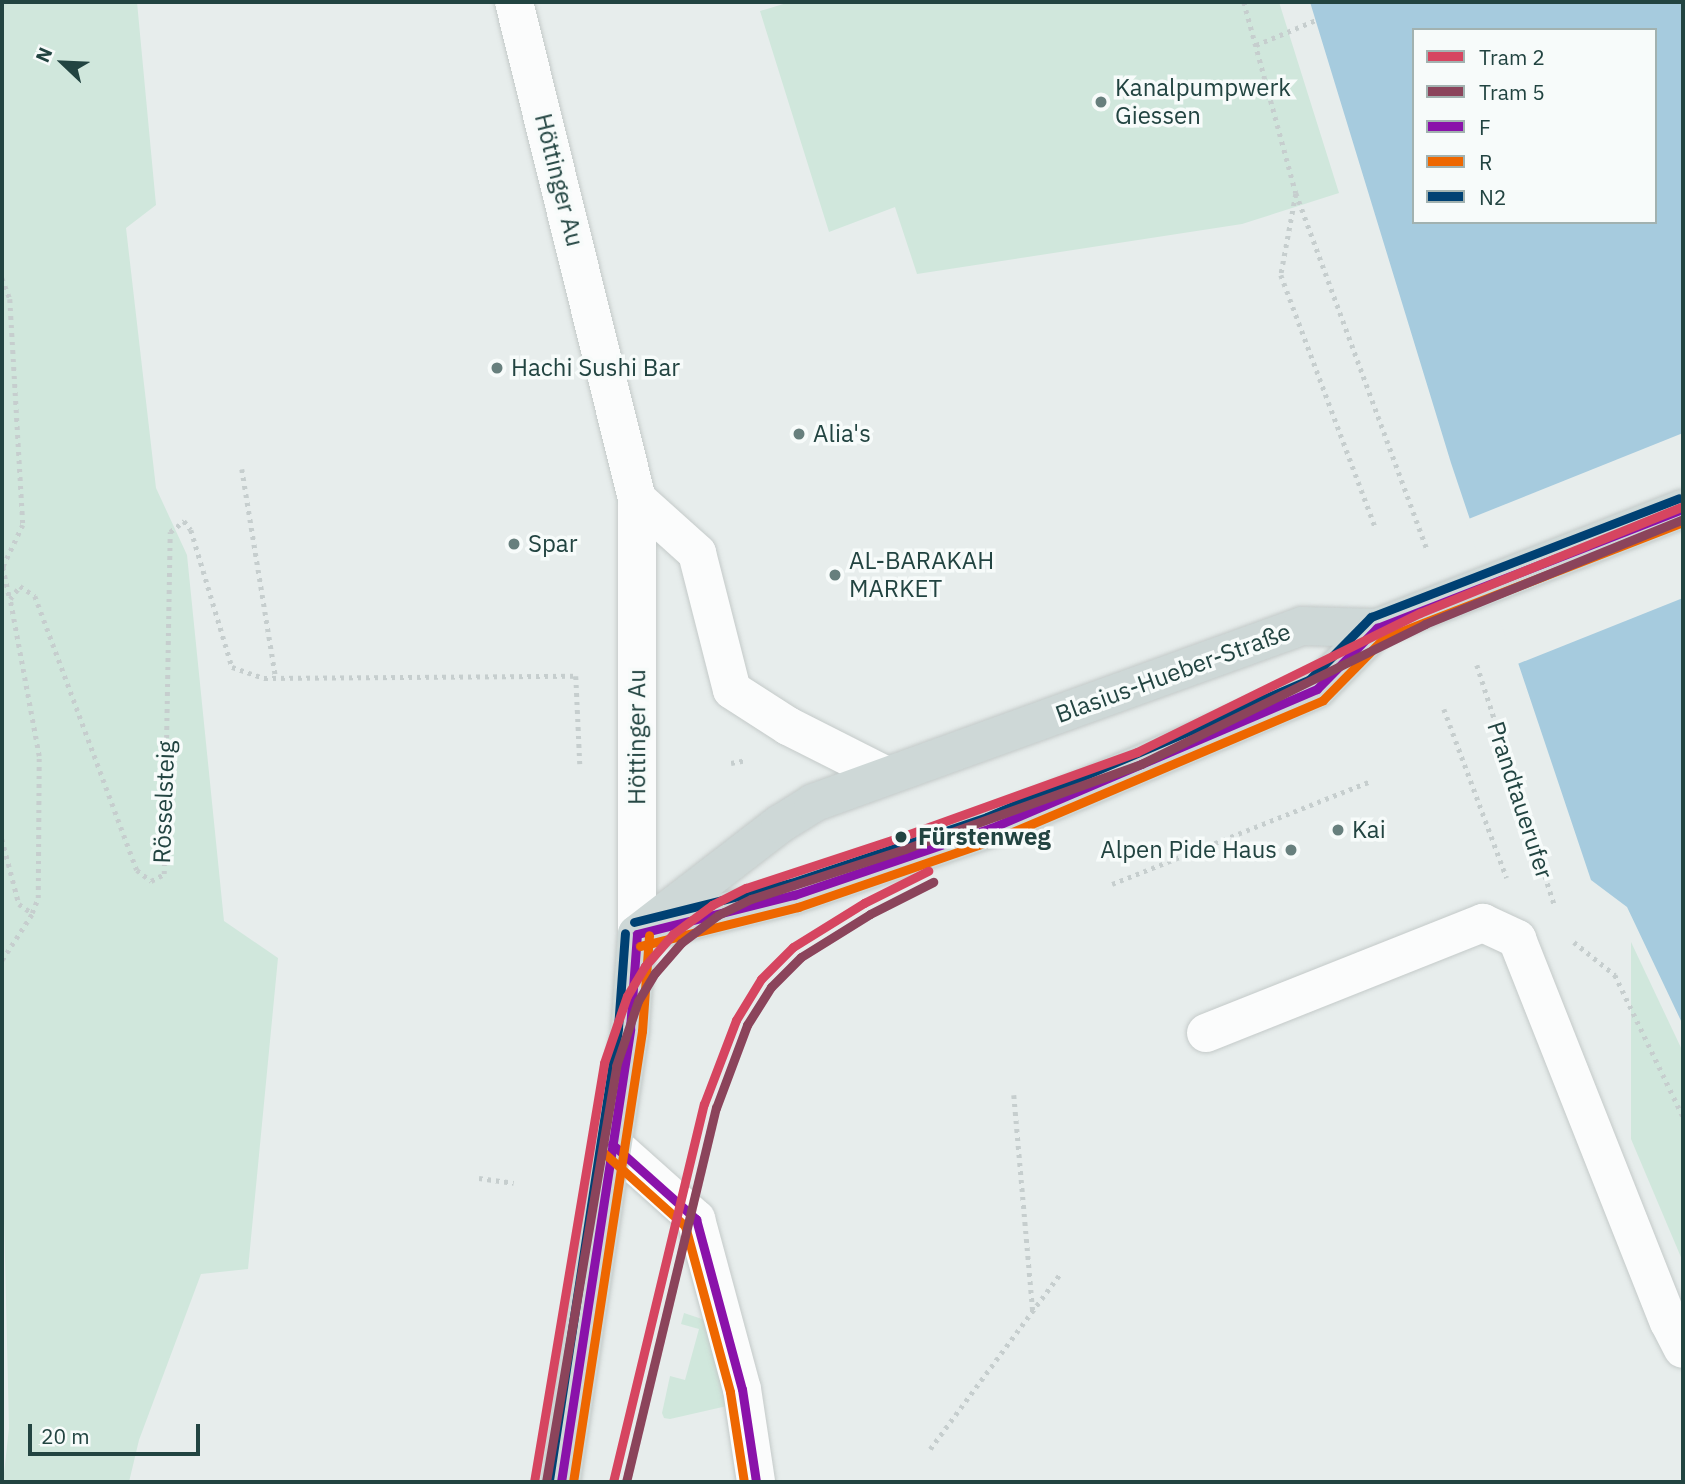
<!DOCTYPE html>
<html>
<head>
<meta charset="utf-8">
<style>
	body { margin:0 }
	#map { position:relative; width:1685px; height:1484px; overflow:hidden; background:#e7edec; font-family:"IBM Plex Sans",sans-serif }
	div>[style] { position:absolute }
	.green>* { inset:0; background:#d0e7dc }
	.water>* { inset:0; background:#a6cbde }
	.pier>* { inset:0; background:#e7edec }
	.path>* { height:4.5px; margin-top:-2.25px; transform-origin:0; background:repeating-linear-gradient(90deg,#c6cece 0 3.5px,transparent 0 8.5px) }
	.roads { filter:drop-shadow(0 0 2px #c4cac9) drop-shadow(0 0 2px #c4cac9) }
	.minor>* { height:38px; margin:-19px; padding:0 19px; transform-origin:19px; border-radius:19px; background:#fbfcfc }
	.major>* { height:38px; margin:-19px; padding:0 19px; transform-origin:19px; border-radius:19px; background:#ced8d7 }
	.bus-1>* { height:9px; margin:-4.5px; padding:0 4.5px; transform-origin:4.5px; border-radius:4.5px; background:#8a12aa }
	.bus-2>* { height:9px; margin:-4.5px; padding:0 4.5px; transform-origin:4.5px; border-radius:4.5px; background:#ee6700 }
	.bus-3>* { height:9px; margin:-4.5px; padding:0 4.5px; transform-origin:4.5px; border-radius:4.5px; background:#004173 }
	.tram-1>* { height:9px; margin:-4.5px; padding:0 4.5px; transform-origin:4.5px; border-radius:4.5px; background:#d64560 }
	.tram-2>* { height:9px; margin:-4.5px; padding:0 4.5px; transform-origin:4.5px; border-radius:4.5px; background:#8b445b }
	.dots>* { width:19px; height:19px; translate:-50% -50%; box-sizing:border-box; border:4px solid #f7fbfa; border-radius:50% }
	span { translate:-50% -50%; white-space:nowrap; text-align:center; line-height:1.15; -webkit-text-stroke:7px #f7fbfa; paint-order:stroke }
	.poi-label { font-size:24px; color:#224441 }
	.left { translate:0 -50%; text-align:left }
	.right { translate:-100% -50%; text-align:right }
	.street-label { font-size:24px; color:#224441 }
	.stop-label { font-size:24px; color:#224441; font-weight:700 }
	.frame { position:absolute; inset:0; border:4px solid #224441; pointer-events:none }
	.legend { position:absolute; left:1412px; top:28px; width:245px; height:196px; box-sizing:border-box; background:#f7fbfa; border:2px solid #a2b2b0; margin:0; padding:9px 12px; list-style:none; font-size:21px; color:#224441 }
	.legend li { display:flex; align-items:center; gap:14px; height:35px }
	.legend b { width:35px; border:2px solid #a2b2b0 }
	.north { position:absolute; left:28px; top:28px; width:70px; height:70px; -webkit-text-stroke:5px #f7fbfa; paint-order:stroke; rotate:293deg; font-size:19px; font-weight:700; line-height:28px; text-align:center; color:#224441 }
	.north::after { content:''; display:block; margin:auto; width:24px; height:32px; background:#224441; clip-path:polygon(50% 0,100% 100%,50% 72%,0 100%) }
	.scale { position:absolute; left:28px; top:1424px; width:172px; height:32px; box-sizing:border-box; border:4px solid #224441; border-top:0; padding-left:9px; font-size:21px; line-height:24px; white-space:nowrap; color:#224441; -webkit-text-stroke:5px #f7fbfa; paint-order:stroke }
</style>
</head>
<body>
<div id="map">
	<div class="green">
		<i style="clip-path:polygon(2px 2px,137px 2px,156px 205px,126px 228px,156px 488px,187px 555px,224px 921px,278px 958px,248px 1269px,201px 1274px,139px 1440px,129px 1482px,3px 1482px,9px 1428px,2px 1132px)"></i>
		<i style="clip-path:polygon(790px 2px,1279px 2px,1339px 193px,1242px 224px,917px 274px,895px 207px,829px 232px,760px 11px)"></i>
		<i style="clip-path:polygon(1631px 942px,1683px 1052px,1683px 1262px,1631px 1139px)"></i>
		<i style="clip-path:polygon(684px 1313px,711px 1322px,727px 1406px,670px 1419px,664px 1418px,662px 1413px,670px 1376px,685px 1380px,699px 1329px,681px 1324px)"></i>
	</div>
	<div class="water">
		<i style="clip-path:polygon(evenodd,1310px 2px,1683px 2px,1683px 1025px,1627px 907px,1591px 880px,1451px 463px,1310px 2px,1414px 30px,1655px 30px,1655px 222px,1414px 222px,1414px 30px)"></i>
	</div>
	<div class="pier">
		<i style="clip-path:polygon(1683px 433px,1683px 598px,1515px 665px,1466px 520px)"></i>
	</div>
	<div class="path">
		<i style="left:1244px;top:2px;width:198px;rotate:74.8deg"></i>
		<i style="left:1296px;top:193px;width:382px;rotate:69.8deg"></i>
		<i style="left:1256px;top:45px;width:65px;rotate:-22.6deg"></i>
		<i style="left:1296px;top:194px;width:82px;rotate:100.5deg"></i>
		<i style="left:1281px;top:275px;width:268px;rotate:69.5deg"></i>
		<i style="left:2px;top:278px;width:22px;rotate:69deg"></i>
		<i style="left:10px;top:299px;width:226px;rotate:86.7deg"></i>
		<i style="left:23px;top:525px;width:47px;rotate:115.5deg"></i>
		<i style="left:3px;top:567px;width:33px;rotate:78deg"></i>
		<i style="left:242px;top:469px;width:212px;rotate:80.8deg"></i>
		<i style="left:1477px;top:665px;width:251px;rotate:72.1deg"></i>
		<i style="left:1444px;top:709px;width:180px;rotate:69.6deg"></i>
		<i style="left:731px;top:763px;width:16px;rotate:-11deg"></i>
		<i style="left:2px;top:839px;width:67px;rotate:75.3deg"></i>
		<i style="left:19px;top:904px;width:16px;rotate:35deg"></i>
		<i style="left:32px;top:913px;width:16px;rotate:-68deg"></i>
		<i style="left:38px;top:898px;width:142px;rotate:-89.6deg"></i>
		<i style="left:39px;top:756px;width:160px;rotate:-100.5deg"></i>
		<i style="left:10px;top:599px;width:16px;rotate:-52deg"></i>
		<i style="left:20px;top:586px;width:18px;rotate:34deg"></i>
		<i style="left:35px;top:596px;width:292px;rotate:69.6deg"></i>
		<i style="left:137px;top:870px;width:18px;rotate:38deg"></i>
		<i style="left:151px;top:881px;width:15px;rotate:-28deg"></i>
		<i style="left:164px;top:874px;width:342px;rotate:-89deg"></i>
		<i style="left:170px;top:532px;width:18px;rotate:-38deg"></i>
		<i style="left:184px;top:521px;width:11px;rotate:52deg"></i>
		<i style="left:191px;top:530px;width:143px;rotate:73.3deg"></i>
		<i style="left:232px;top:667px;width:34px;rotate:19deg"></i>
		<i style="left:264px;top:678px;width:312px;rotate:-0.4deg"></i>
		<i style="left:576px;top:676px;width:88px;rotate:87.4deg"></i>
		<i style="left:1112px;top:884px;width:279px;rotate:-21.7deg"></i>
		<i style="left:1574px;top:942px;width:53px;rotate:38.8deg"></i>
		<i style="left:1615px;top:975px;width:157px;rotate:64.3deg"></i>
		<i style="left:2px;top:960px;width:55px;rotate:-56.9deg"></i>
		<i style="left:1014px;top:1095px;width:217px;rotate:85deg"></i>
		<i style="left:479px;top:1178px;width:35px;rotate:8deg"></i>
		<i style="left:930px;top:1449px;width:217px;rotate:-53.4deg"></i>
	</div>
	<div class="roads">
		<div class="minor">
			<i style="left:514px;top:2px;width:512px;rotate:76.1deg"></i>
			<i style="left:637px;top:499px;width:435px;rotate:90deg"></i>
			<i style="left:637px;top:499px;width:81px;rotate:42deg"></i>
			<i style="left:697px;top:553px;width:141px;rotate:75.7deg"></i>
			<i style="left:732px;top:690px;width:67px;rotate:32.7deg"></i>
			<i style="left:788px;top:726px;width:109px;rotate:26.8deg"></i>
			<i style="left:1206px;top:1033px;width:298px;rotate:-21.7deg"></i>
			<i style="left:1483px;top:923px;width:38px;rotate:25deg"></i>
			<i style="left:1517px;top:939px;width:412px;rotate:68.4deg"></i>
			<i style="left:1669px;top:1322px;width:30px;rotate:63deg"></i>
			<i style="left:612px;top:1144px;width:113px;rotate:41.8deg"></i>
			<i style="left:696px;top:1219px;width:176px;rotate:74.9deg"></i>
			<i style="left:742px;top:1389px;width:94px;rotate:81.4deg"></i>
		</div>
		<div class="major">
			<i style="left:652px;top:930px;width:146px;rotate:-13.8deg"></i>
			<i style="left:794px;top:895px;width:208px;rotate:-18.8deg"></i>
			<i style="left:991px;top:828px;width:354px;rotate:-23.1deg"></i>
			<i style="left:1317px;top:689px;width:86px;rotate:-45.5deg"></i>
			<i style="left:637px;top:934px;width:180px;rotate:-37.6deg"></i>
			<i style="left:780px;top:824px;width:39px;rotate:-32deg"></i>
			<i style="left:813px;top:803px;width:520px;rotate:-19.9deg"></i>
			<i style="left:1302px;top:626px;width:75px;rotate:1.5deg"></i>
			<i style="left:1377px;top:628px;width:328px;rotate:-21.3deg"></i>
			<i style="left:561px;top:1482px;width:458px;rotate:-81.3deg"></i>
			<i style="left:630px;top:1029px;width:95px;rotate:-85.8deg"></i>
		</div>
	</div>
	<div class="bus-1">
		<i style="left:637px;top:934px;width:162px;rotate:-14deg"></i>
		<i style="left:794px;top:895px;width:208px;rotate:-18.8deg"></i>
		<i style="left:991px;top:828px;width:354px;rotate:-23.1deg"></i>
		<i style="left:1317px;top:689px;width:86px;rotate:-45.5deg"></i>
		<i style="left:1377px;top:628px;width:328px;rotate:-21.3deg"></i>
		<i style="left:612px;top:1144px;width:113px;rotate:41.8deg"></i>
		<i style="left:696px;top:1219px;width:176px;rotate:74.9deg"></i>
		<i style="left:742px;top:1389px;width:94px;rotate:81.4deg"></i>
		<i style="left:561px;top:1482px;width:458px;rotate:-81.3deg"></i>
		<i style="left:630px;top:1029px;width:95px;rotate:-85.8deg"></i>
	</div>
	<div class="bus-2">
		<i style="left:640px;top:946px;width:163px;rotate:-13.9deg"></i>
		<i style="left:798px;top:907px;width:209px;rotate:-19deg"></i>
		<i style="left:996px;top:839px;width:355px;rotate:-23deg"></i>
		<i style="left:1323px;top:700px;width:87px;rotate:-45.5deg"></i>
		<i style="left:1384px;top:638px;width:321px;rotate:-21.2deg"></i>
		<i style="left:604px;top:1153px;width:109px;rotate:42deg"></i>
		<i style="left:685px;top:1226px;width:172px;rotate:74.8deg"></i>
		<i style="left:730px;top:1392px;width:91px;rotate:81.2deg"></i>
		<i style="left:573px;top:1482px;width:456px;rotate:-81.3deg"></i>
		<i style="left:642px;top:1031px;width:96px;rotate:-85.8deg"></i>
	</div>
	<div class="bus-3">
		<i style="left:634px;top:922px;width:162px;rotate:-14deg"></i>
		<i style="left:791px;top:883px;width:207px;rotate:-18.6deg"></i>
		<i style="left:987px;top:817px;width:351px;rotate:-23.1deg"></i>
		<i style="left:1310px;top:679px;width:87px;rotate:-45.5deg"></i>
		<i style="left:1371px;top:617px;width:330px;rotate:-21.1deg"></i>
		<i style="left:549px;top:1480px;width:457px;rotate:-81.3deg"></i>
		<i style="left:618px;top:1028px;width:95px;rotate:-85.8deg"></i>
	</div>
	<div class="tram-1">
		<i style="left:534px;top:1482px;width:425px;rotate:-80.5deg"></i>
		<i style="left:604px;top:1063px;width:71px;rotate:-71.1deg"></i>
		<i style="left:627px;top:996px;width:35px;rotate:-59deg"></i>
		<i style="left:645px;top:966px;width:43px;rotate:-48.8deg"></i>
		<i style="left:673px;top:934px;width:49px;rotate:-36.6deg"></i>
		<i style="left:712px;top:905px;width:38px;rotate:-27deg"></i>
		<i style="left:746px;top:888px;width:163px;rotate:-18.2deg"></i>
		<i style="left:901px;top:837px;width:251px;rotate:-19.8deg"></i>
		<i style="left:1137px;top:752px;width:315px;rotate:-26.2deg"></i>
		<i style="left:1420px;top:613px;width:284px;rotate:-22.1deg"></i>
		<i style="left:613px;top:1482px;width:389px;rotate:-76.5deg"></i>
		<i style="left:704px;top:1104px;width:90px;rotate:-69.1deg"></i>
		<i style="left:736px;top:1020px;width:48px;rotate:-58.6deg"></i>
		<i style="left:761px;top:979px;width:45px;rotate:-45deg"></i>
		<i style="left:793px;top:947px;width:84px;rotate:-31.8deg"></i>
		<i style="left:864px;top:903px;width:72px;rotate:-26.6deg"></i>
	</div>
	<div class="tram-2">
		<i style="left:546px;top:1482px;width:422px;rotate:-80.4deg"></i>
		<i style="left:616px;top:1066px;width:69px;rotate:-71.3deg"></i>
		<i style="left:638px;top:1001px;width:33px;rotate:-59deg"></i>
		<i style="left:655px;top:973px;width:40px;rotate:-49deg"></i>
		<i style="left:681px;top:943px;width:46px;rotate:-37.1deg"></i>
		<i style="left:718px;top:915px;width:37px;rotate:-26deg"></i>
		<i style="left:751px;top:899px;width:162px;rotate:-18deg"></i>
		<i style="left:905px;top:849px;width:251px;rotate:-19.8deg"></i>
		<i style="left:1141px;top:764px;width:317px;rotate:-26.2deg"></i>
		<i style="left:1425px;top:624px;width:279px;rotate:-22.1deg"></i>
		<i style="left:626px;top:1482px;width:385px;rotate:-76.5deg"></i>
		<i style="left:716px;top:1108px;width:89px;rotate:-69.5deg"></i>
		<i style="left:747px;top:1025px;width:45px;rotate:-57.7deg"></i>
		<i style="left:771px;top:987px;width:42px;rotate:-45deg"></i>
		<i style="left:801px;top:957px;width:81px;rotate:-31.9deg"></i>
		<i style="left:870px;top:914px;width:71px;rotate:-26.9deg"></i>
	</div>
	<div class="dots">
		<i style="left:1101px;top:102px;background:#677f7d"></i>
		<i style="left:497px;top:368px;background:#677f7d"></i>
		<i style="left:799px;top:434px;background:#677f7d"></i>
		<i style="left:514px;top:544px;background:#677f7d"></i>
		<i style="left:835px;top:575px;background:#677f7d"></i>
		<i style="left:1338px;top:830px;background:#677f7d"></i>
		<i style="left:901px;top:837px;background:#224441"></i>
		<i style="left:1291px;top:850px;background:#677f7d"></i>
	</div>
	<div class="poi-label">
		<span class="left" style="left:1115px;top:102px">Kanalpumpwerk<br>Giessen</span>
		<span class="left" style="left:511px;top:368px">Hachi Sushi Bar</span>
		<span class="left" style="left:813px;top:434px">Alia's</span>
		<span class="left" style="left:528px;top:544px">Spar</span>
		<span class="left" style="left:849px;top:575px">AL-BARAKAH<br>MARKET</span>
		<span class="left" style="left:1352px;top:830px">Kai</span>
		<span class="right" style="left:1277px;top:850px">Alpen Pide Haus</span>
	</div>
	<div class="street-label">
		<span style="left:559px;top:180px;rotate:76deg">Höttinger Au</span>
		<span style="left:1173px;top:673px;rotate:-20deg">Blasius-Hueber-Straße</span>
		<span style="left:637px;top:737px;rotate:-90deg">Höttinger Au</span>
		<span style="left:1520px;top:800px;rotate:72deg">Prandtauerufer</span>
		<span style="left:164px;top:802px;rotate:-88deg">Rösselsteig</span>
	</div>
	<div class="stop-label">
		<span class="left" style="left:918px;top:837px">Fürstenweg</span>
	</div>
	<div class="frame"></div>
	<ul class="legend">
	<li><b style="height:9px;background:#d64560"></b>Tram 2</li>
	<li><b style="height:9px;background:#8b445b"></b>Tram 5</li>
	<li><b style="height:9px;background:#8a12aa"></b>F</li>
	<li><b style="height:9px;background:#ee6700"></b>R</li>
	<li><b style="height:9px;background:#004173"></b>N2</li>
	</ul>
	<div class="north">N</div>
	<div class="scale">20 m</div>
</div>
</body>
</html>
